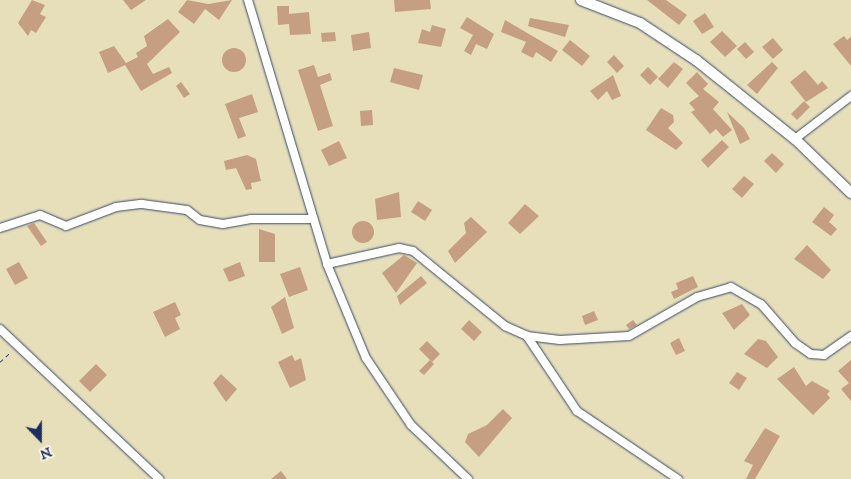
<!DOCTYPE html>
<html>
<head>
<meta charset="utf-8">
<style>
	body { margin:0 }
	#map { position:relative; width:851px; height:479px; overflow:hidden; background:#e6dfba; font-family:"IM FELL DW Pica",serif }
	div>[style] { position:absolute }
	.building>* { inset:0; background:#c69f82 }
	.round { border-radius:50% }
	.path>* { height:1px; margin-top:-0.5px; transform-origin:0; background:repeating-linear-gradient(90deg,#39496c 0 4px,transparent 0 8px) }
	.roads { filter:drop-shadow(0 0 1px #39496c) drop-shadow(0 0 1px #39496c) }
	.minor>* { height:8px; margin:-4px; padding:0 4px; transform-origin:4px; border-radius:4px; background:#fff }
	.tertiary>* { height:10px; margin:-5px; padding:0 5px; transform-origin:5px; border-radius:5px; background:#fff }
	span { translate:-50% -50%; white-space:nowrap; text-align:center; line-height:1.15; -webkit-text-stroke:4.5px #fcf5e5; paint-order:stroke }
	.north { position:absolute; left:15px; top:414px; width:50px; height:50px; -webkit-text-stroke:4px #fcf5e5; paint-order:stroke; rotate:158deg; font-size:14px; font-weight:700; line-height:20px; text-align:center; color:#1b2f5e }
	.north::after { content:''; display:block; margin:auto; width:18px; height:22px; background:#1b2f5e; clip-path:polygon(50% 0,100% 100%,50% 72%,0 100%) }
</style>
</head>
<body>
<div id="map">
	<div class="building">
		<i style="clip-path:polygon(32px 0,45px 5px,40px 14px,46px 17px,36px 33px,31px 30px,28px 36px,18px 23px)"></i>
		<i style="clip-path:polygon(123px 0,146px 0,131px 10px)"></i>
		<i style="clip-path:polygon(187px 0,208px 4px,232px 0,219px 20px,205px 9px,194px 24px,178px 12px)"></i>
		<i style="clip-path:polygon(394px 0,430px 0,431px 9px,395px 12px)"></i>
		<i style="clip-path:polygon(647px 0,666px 0,687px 15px,679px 25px)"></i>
		<i style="clip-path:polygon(277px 6px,289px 6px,289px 14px,309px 12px,311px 34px,290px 35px,289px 24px,278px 25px)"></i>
		<i style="clip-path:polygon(705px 13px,714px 27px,702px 34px,693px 21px)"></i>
		<i style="clip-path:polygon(467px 17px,494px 34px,487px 49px,476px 44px,471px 55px,464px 51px,473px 35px,460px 28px)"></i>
		<i style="clip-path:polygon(530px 18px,569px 25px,565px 37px,528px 26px)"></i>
		<i style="clip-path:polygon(168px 19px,180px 32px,147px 64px,153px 74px,169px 67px,172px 73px,141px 91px,125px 65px,108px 73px,99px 52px,114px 46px,126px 63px,138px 57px,136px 53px,147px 46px,144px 36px)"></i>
		<i style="clip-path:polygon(505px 20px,558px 51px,551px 62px,536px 52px,533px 58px,521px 52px,526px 42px,501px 32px)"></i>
		<i style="clip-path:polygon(432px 25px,446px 29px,441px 47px,418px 43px,422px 29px,430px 32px)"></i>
		<i style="clip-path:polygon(722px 31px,737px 46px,725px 57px,710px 42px)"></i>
		<i style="clip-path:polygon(335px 32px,336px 41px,322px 42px,321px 33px)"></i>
		<i style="clip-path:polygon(369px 32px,371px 48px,353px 51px,351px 35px)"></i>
		<i style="clip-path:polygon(844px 36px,847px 40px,851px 37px,851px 66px,833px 44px)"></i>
		<i style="clip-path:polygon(773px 38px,783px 50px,773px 59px,762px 47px)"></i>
		<i style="clip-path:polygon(570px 40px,590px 56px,582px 66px,562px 50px)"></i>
		<i style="clip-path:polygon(745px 42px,754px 52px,746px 59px,737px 49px)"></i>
		<i class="round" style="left:222px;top:48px;width:24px;height:24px"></i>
		<i style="clip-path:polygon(614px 55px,624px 66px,617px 73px,607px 62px)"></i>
		<i style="clip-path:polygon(674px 62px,683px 69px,668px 88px,658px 79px)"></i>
		<i style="clip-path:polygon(772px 62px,778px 68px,757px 94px,747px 85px)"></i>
		<i style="clip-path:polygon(314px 65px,318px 77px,330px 73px,332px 80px,320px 85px,333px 126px,318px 131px,298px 70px)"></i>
		<i style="clip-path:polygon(648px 67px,658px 77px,650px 85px,640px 75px)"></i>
		<i style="clip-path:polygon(394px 68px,423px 75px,419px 90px,390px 82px)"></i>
		<i style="clip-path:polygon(805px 70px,818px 85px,822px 81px,828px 88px,806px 102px,790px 82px)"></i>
		<i style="clip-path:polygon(697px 72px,708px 84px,703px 89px,719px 102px,713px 109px,732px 130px,723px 137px,716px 129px,710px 134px,691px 112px,695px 110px,689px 103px,699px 96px,686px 83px)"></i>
		<i style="clip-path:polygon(613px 75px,621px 96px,612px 100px,607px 91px,598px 100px,590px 91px)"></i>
		<i style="clip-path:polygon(181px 82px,190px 94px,184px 98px,176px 86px)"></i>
		<i style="clip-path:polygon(252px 94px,258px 112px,239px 118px,246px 136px,238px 139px,225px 104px)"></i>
		<i style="clip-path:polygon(804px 101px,810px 107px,797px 120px,791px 114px)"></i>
		<i style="clip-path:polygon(661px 108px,673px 115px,674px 122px,668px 128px,683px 143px,676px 150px,646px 130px)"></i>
		<i style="clip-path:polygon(372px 110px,373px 125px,361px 126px,360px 111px)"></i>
		<i style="clip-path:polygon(727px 112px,744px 128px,750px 139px,740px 144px)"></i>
		<i style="clip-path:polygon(722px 140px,729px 147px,708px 168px,701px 160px)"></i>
		<i style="clip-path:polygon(339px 141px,347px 158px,329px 166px,321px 150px)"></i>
		<i style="clip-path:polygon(772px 153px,784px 164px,776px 173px,764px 161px)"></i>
		<i style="clip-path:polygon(247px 155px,256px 159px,261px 181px,251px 183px,252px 189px,246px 190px,236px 168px,226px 170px,224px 161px)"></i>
		<i style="clip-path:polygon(744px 176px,754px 184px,742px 198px,732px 189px)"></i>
		<i style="clip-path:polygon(399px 192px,401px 217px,377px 220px,375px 199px)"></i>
		<i style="clip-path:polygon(418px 201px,432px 210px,425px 221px,411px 212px)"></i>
		<i style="clip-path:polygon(525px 204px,539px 216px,520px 234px,508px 223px)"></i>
		<i style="clip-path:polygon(824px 207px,834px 215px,829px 222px,837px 229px,831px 236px,812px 222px)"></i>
		<i style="clip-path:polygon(471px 217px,487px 232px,455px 263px,448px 251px,466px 233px,464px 223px)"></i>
		<i class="round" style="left:352px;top:221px;width:22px;height:22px"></i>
		<i style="clip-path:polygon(34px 223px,47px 242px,41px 246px,27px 226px)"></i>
		<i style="clip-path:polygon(259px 229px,275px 234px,275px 262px,259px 262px)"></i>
		<i style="clip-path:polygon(807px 245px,831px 270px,823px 279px,794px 259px)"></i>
		<i style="clip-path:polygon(404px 255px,417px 263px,396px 293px,382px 273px)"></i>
		<i style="clip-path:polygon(19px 262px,28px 278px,15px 285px,6px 269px)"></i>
		<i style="clip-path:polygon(240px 262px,245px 276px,229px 282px,223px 269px)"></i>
		<i style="clip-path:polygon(300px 267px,308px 290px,289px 297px,280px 274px)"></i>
		<i style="clip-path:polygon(421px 276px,427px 283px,400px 305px,397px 296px)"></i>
		<i style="clip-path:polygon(693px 276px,698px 287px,674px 299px,671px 292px,678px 289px,676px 283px)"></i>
		<i style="clip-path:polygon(285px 297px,294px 328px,282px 334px,271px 307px)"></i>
		<i style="clip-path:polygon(175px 302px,181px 315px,175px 318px,180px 329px,165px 337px,153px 312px)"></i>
		<i style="clip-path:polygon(742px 304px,750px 315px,734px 330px,722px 313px)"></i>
		<i style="clip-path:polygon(594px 311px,598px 320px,585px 325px,582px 316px)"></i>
		<i style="clip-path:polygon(469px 320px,482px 332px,474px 341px,461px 329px)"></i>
		<i style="clip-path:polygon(633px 320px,637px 325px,629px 329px,626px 325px)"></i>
		<i style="clip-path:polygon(679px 338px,685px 351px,676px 355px,670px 343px)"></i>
		<i style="clip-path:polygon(758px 339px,766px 341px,778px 357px,767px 368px,744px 354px)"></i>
		<i style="clip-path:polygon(427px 341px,440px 354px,432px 362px,419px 349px)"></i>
		<i style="clip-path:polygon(292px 355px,295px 361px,301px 358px,306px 380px,290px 388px,278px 362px)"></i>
		<i style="clip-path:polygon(430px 360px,434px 364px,424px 375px,419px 371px)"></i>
		<i style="clip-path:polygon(851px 360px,851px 401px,841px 389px,849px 383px,838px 371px)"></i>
		<i style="clip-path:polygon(96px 364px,107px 375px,90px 392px,79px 381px)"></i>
		<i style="clip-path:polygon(794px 367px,806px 386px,812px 381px,830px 391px,827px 394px,830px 398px,813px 415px,777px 379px)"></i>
		<i style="clip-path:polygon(737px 372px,747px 378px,739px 390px,729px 383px)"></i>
		<i style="clip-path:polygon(221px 374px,237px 389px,226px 402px,213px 383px)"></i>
		<i style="clip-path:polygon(503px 409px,512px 418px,479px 457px,465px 442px,468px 434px,487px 425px)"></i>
		<i style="clip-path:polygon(765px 428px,780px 436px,755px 479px,746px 479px,753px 465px,744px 461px)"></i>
		<i style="clip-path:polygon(281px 471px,287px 479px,271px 479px)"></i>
	</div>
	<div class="path">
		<i style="left:0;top:362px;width:16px;rotate:-43deg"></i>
	</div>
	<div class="roads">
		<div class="minor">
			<i style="left:248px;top:0;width:276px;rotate:73.3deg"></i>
			<i style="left:327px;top:264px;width:102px;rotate:67.5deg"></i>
			<i style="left:366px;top:358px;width:81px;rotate:56.1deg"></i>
			<i style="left:411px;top:425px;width:79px;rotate:43.5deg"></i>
			<i style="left:795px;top:139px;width:71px;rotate:-37.5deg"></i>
			<i style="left:0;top:228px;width:42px;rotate:-18deg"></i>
			<i style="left:40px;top:215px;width:28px;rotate:23deg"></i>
			<i style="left:66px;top:226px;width:53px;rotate:-20.8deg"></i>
			<i style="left:116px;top:207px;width:26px;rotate:-7deg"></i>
			<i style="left:142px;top:204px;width:45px;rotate:7.6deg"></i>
			<i style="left:187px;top:210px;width:16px;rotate:38deg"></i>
			<i style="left:200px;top:220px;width:23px;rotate:10deg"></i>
			<i style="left:223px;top:224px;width:28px;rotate:-10deg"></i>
			<i style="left:251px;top:219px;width:62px"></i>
			<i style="left:327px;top:264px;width:74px;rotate:-12.5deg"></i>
			<i style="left:399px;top:248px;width:14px;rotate:12deg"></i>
			<i style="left:413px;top:251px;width:119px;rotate:39.2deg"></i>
			<i style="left:505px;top:326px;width:24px;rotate:24deg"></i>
			<i style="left:527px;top:336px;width:33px;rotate:7deg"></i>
			<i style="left:560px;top:340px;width:69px;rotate:-3.3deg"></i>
			<i style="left:629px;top:336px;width:78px;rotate:-29.8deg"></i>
			<i style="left:697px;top:297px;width:35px;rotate:-16deg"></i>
			<i style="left:731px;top:287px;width:34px;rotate:30deg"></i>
			<i style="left:761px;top:304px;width:52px;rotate:48.9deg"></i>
			<i style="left:795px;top:343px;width:19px;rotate:35deg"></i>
			<i style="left:811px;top:354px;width:13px;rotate:4deg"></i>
			<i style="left:824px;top:355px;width:33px;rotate:-35deg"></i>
			<i style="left:0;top:329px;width:219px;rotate:43.3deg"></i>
			<i style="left:527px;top:336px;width:90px;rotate:56.3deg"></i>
			<i style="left:577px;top:411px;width:122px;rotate:34deg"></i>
		</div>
		<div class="tertiary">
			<i style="left:581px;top:0;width:63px;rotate:21.3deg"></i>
			<i style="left:640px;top:23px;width:67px;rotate:33.5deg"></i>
			<i style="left:696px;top:60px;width:127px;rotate:38.6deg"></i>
			<i style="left:795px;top:139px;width:78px;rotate:44deg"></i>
		</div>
	</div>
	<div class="north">N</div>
</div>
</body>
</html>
